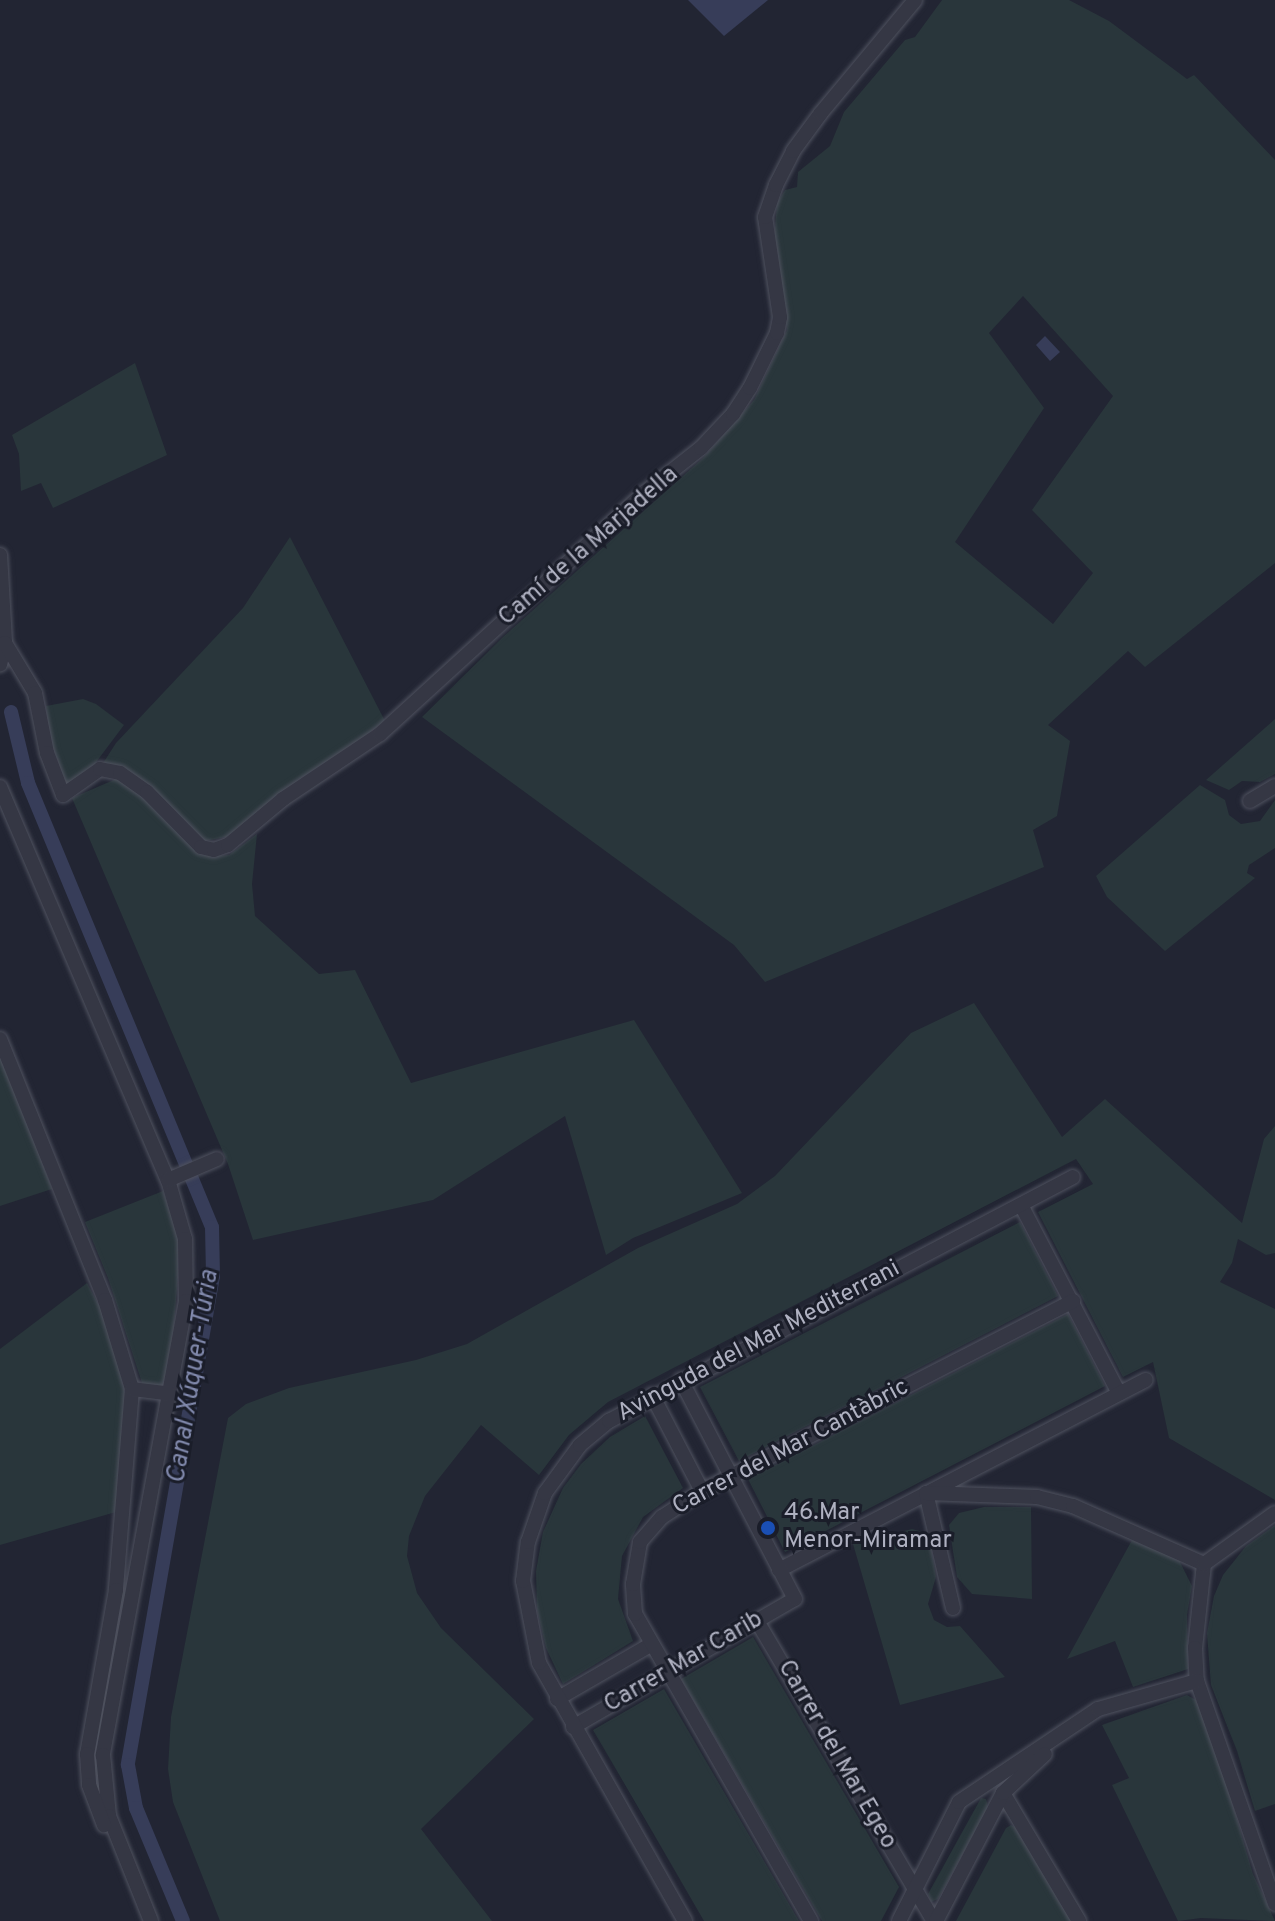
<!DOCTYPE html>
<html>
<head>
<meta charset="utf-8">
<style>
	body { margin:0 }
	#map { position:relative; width:1275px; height:1921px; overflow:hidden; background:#222533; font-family:Overpass,sans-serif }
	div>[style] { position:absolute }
	.green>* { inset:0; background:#29363b }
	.water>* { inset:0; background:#373d59 }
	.canal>* { height:14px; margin:-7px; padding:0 7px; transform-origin:7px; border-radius:7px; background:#373d59 }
	.roads { filter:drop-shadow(0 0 2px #4f525f) drop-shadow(0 0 2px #4f525f) }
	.street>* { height:14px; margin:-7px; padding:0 7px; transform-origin:7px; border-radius:7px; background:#353744 }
	.dots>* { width:22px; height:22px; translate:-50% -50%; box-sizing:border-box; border:4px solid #1a1d29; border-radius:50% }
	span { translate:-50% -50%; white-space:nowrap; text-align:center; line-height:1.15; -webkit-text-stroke:6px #1a1d29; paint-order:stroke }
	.street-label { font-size:24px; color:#afb1c1 }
	.poi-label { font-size:24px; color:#afb1c1 }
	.left { translate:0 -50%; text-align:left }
	.water-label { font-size:26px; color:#8189ac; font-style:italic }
</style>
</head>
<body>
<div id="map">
	<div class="green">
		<i style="clip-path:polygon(evenodd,942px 0,1069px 0,1109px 21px,1187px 79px,1194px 75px,1275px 160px,1275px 563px,1145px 667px,1128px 651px,1048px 725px,1070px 741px,1057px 816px,1033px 830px,1044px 867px,765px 982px,734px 945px,422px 717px,503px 637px,703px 458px,754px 400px,787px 330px,774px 241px,777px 203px,785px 190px,797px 187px,798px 172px,830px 146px,844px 112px,905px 40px,915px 37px,942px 0,1023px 296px,1113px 396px,1032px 510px,1093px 573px,1053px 624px,955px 542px,1044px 408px,989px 333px,1023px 296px)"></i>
		<i style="clip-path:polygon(135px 363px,167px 455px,53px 508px,41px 483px,21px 491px,19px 454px,12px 435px)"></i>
		<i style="clip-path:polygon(290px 537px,385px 721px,231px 836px,205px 841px,157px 796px,98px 771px,116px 743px,243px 608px)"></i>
		<i style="clip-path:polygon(83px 699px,96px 704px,124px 725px,88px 773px,71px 785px,66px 783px,49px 738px,46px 706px)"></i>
		<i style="clip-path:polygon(1275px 719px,1275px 774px,1260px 782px,1242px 781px,1229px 790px,1206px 780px)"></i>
		<i style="clip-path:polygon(116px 779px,123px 781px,212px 856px,229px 855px,257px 834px,252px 884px,255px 916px,319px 974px,355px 970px,411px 1083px,634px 1020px,742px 1193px,633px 1238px,606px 1255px,565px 1116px,433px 1200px,253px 1240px,228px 1164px,72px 798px)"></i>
		<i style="clip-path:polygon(1200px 785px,1225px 800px,1229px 815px,1241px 824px,1260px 821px,1275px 800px,1275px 848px,1249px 865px,1247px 873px,1255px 878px,1165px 951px,1107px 897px,1096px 876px)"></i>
		<i style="clip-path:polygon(974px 1003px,1062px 1137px,1105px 1099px,1242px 1223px,1264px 1139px,1275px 1126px,1275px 1253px,1266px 1255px,1238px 1239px,1232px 1263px,1220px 1282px,1275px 1309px,1275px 1500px,1169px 1438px,1153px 1362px,1123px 1377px,1038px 1212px,1093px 1184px,1076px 1159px,608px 1402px,569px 1435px,539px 1475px,481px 1425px,425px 1496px,409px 1536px,407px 1556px,417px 1593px,441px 1628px,534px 1719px,421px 1829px,492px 1921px,220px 1921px,173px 1802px,168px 1769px,171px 1717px,228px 1418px,246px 1404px,289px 1388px,416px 1360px,467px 1344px,638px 1248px,737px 1204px,775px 1176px,911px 1033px)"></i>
		<i style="clip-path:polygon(0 1053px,52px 1189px,0 1206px)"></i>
		<i style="clip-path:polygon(163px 1191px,178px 1237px,178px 1276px,172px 1351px,163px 1389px,143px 1386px,108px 1278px,85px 1222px)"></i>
		<i style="clip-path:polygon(1020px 1222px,1058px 1296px,739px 1461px,700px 1387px)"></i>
		<i style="clip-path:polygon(87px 1283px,104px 1315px,125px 1385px,116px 1512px,0 1545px,0 1349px)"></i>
		<i style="clip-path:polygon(1068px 1314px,1105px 1386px,785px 1552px,748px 1479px)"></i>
		<i style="clip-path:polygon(645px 1416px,683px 1488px,643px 1517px,622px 1556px,618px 1599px,633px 1641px,563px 1684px,546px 1648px,537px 1610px,536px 1571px,543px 1532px,563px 1488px,581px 1464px,610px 1437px)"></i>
		<i style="clip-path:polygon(984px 1507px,1031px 1507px,1032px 1599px,972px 1594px,957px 1577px,949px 1525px,959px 1513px)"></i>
		<i style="clip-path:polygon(1275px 1525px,1275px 1804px,1255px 1811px,1237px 1751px,1211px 1685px,1207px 1633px,1214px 1596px,1223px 1575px,1246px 1546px)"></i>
		<i style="clip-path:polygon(912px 1529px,923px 1532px,930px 1541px,936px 1577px,928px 1604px,934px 1620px,947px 1627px,960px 1626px,1005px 1677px,900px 1705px,853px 1544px)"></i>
		<i style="clip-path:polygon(1132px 1540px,1179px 1560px,1192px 1586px,1187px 1615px,1188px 1669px,1133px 1687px,1115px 1641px,1067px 1659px)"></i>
		<i style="clip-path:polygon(753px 1637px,899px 1887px,881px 1921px,822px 1921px,681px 1679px)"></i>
		<i style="clip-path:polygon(664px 1689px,742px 1823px,799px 1921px,704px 1921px,652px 1831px,593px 1730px)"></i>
		<i style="clip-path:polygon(1187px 1695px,1196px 1700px,1216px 1748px,1253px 1874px,1275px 1921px,1201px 1918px,1178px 1921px,1112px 1785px,1129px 1778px,1102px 1725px)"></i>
		<i style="clip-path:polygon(981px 1798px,986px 1799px,988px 1807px,938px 1899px,931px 1902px,928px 1894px)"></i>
		<i style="clip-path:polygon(1011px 1825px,1015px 1827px,1071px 1921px,956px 1921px,1006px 1828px)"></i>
	</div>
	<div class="water">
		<i style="clip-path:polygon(688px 0,768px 0,724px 36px)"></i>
		<i style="clip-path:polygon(1045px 336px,1060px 352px,1050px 361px,1036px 345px)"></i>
	</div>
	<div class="canal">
		<i style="left:11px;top:712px;width:73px;rotate:76.5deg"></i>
		<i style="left:28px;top:783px;width:481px;rotate:67.5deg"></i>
		<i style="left:212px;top:1227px;width:49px;rotate:88.8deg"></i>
		<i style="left:213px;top:1276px;width:496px;rotate:99.9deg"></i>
		<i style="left:128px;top:1765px;width:44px;rotate:79.5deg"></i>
		<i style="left:136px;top:1808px;width:122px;rotate:67.4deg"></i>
	</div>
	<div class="roads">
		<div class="street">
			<i style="left:0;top:555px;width:88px;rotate:86.7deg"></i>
			<i style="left:5px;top:643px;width:22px;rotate:103deg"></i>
			<i style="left:5px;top:643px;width:58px;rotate:59deg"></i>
			<i style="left:35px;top:693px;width:61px;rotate:78.7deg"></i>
			<i style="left:47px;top:753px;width:45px;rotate:69.1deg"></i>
			<i style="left:63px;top:795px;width:45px;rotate:-35.1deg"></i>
			<i style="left:100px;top:769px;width:20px;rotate:11deg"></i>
			<i style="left:120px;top:773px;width:33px;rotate:35deg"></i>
			<i style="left:147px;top:792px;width:77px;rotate:45.5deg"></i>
			<i style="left:201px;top:847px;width:13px;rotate:13deg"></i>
			<i style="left:214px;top:850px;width:15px;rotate:-20deg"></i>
			<i style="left:228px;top:845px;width:72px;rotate:-39.9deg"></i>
			<i style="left:283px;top:799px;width:117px;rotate:-33.8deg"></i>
			<i style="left:380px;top:734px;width:357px;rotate:-42.4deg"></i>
			<i style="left:644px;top:493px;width:73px;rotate:-38.3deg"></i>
			<i style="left:701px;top:448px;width:47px;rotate:-46.7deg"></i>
			<i style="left:733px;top:414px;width:31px;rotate:-57deg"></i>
			<i style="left:750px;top:388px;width:61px;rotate:-63.9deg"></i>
			<i style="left:777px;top:333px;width:16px;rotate:-79deg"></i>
			<i style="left:780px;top:317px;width:101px;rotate:-98.5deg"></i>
			<i style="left:765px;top:217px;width:34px;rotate:-71deg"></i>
			<i style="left:776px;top:185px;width:38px;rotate:-63deg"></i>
			<i style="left:793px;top:151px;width:47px;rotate:-53.6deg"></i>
			<i style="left:821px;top:113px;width:147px;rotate:-50.2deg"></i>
			<i style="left:0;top:787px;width:427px;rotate:66.9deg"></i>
			<i style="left:168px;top:1180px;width:61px;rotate:73.9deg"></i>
			<i style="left:185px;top:1239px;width:62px;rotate:89.1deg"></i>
			<i style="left:186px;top:1301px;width:462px;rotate:100.4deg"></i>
			<i style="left:103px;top:1755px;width:61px;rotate:84.4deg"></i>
			<i style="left:109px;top:1816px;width:113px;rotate:68.2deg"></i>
			<i style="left:1250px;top:801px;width:29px;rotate:-31deg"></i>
			<i style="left:0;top:1039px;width:281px;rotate:68.1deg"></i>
			<i style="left:105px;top:1300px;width:93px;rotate:73.1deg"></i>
			<i style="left:132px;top:1389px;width:202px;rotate:94.6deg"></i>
			<i style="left:116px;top:1590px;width:167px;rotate:100deg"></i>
			<i style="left:87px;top:1754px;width:31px;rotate:86deg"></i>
			<i style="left:89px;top:1785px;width:43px;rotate:69.4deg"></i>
			<i style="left:168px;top:1180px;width:53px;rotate:-23.2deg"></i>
			<i style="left:1021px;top:1205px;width:212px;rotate:62.5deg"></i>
			<i style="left:132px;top:1389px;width:38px;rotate:7deg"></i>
			<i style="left:652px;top:1395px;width:108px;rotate:62.5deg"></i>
			<i style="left:1204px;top:1564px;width:84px;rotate:96.1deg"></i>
			<i style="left:1195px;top:1648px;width:33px;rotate:87deg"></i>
			<i style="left:1197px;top:1681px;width:236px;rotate:70.7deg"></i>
			<i style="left:779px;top:1570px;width:413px;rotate:-27.4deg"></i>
			<i style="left:953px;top:1608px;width:118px;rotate:-103.2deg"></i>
			<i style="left:926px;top:1493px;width:111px;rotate:2.1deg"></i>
			<i style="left:1037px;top:1497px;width:37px;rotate:14deg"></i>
			<i style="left:1073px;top:1506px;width:143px;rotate:23.9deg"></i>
			<i style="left:1204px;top:1564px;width:87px;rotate:-35.7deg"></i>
			<i style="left:757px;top:1621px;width:348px;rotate:59.5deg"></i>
			<i style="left:557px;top:1699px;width:108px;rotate:-30.1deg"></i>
			<i style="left:573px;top:1727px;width:256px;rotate:-30deg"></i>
			<i style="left:795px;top:1599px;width:247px;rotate:-117.5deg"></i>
			<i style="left:1003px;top:1793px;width:149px;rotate:59.3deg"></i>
			<i style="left:685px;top:1921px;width:296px;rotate:-119.5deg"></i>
			<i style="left:539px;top:1663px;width:84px;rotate:-101deg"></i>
			<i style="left:523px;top:1581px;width:39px;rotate:-83deg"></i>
			<i style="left:528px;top:1542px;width:52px;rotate:-70.9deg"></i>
			<i style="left:545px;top:1493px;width:59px;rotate:-53.9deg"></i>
			<i style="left:580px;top:1445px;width:38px;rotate:-40deg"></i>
			<i style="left:609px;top:1421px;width:524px;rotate:-27.74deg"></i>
			<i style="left:811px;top:1921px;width:354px;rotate:-119.8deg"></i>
			<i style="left:635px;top:1614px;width:30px;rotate:-94deg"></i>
			<i style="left:633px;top:1584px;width:43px;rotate:-80.5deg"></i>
			<i style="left:640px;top:1542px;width:33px;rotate:-49deg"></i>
			<i style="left:662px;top:1517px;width:48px;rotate:-33deg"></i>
			<i style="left:702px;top:1491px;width:417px;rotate:-27.1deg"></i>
			<i style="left:899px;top:1921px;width:133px;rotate:-63.2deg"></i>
			<i style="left:959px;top:1802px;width:167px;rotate:-33.8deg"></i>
			<i style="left:1098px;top:1709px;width:103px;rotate:-15.8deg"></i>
			<i style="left:936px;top:1921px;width:144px;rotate:-62.4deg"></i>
			<i style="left:1003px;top:1793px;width:57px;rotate:-42.9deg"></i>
		</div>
	</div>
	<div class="dots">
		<i style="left:768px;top:1528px;background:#1a4fb4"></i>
	</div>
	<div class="street-label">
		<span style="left:589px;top:547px;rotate:-41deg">Camí de la Marjadella</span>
		<span style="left:759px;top:1342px;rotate:-28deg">Avinguda del Mar Mediterrani</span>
		<span style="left:791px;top:1448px;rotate:-28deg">Carrer del Mar Cantàbric</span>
		<span style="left:684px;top:1663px;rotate:-30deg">Carrer Mar Carib</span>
		<span style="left:836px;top:1755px;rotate:60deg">Carrer del Mar Egeo</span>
	</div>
	<div class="poi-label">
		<span class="left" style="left:784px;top:1528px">46.Mar<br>Menor-Miramar</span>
	</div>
	<div class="water-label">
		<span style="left:194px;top:1377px;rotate:-81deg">Canal Xúquer-Túria</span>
	</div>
</div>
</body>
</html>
